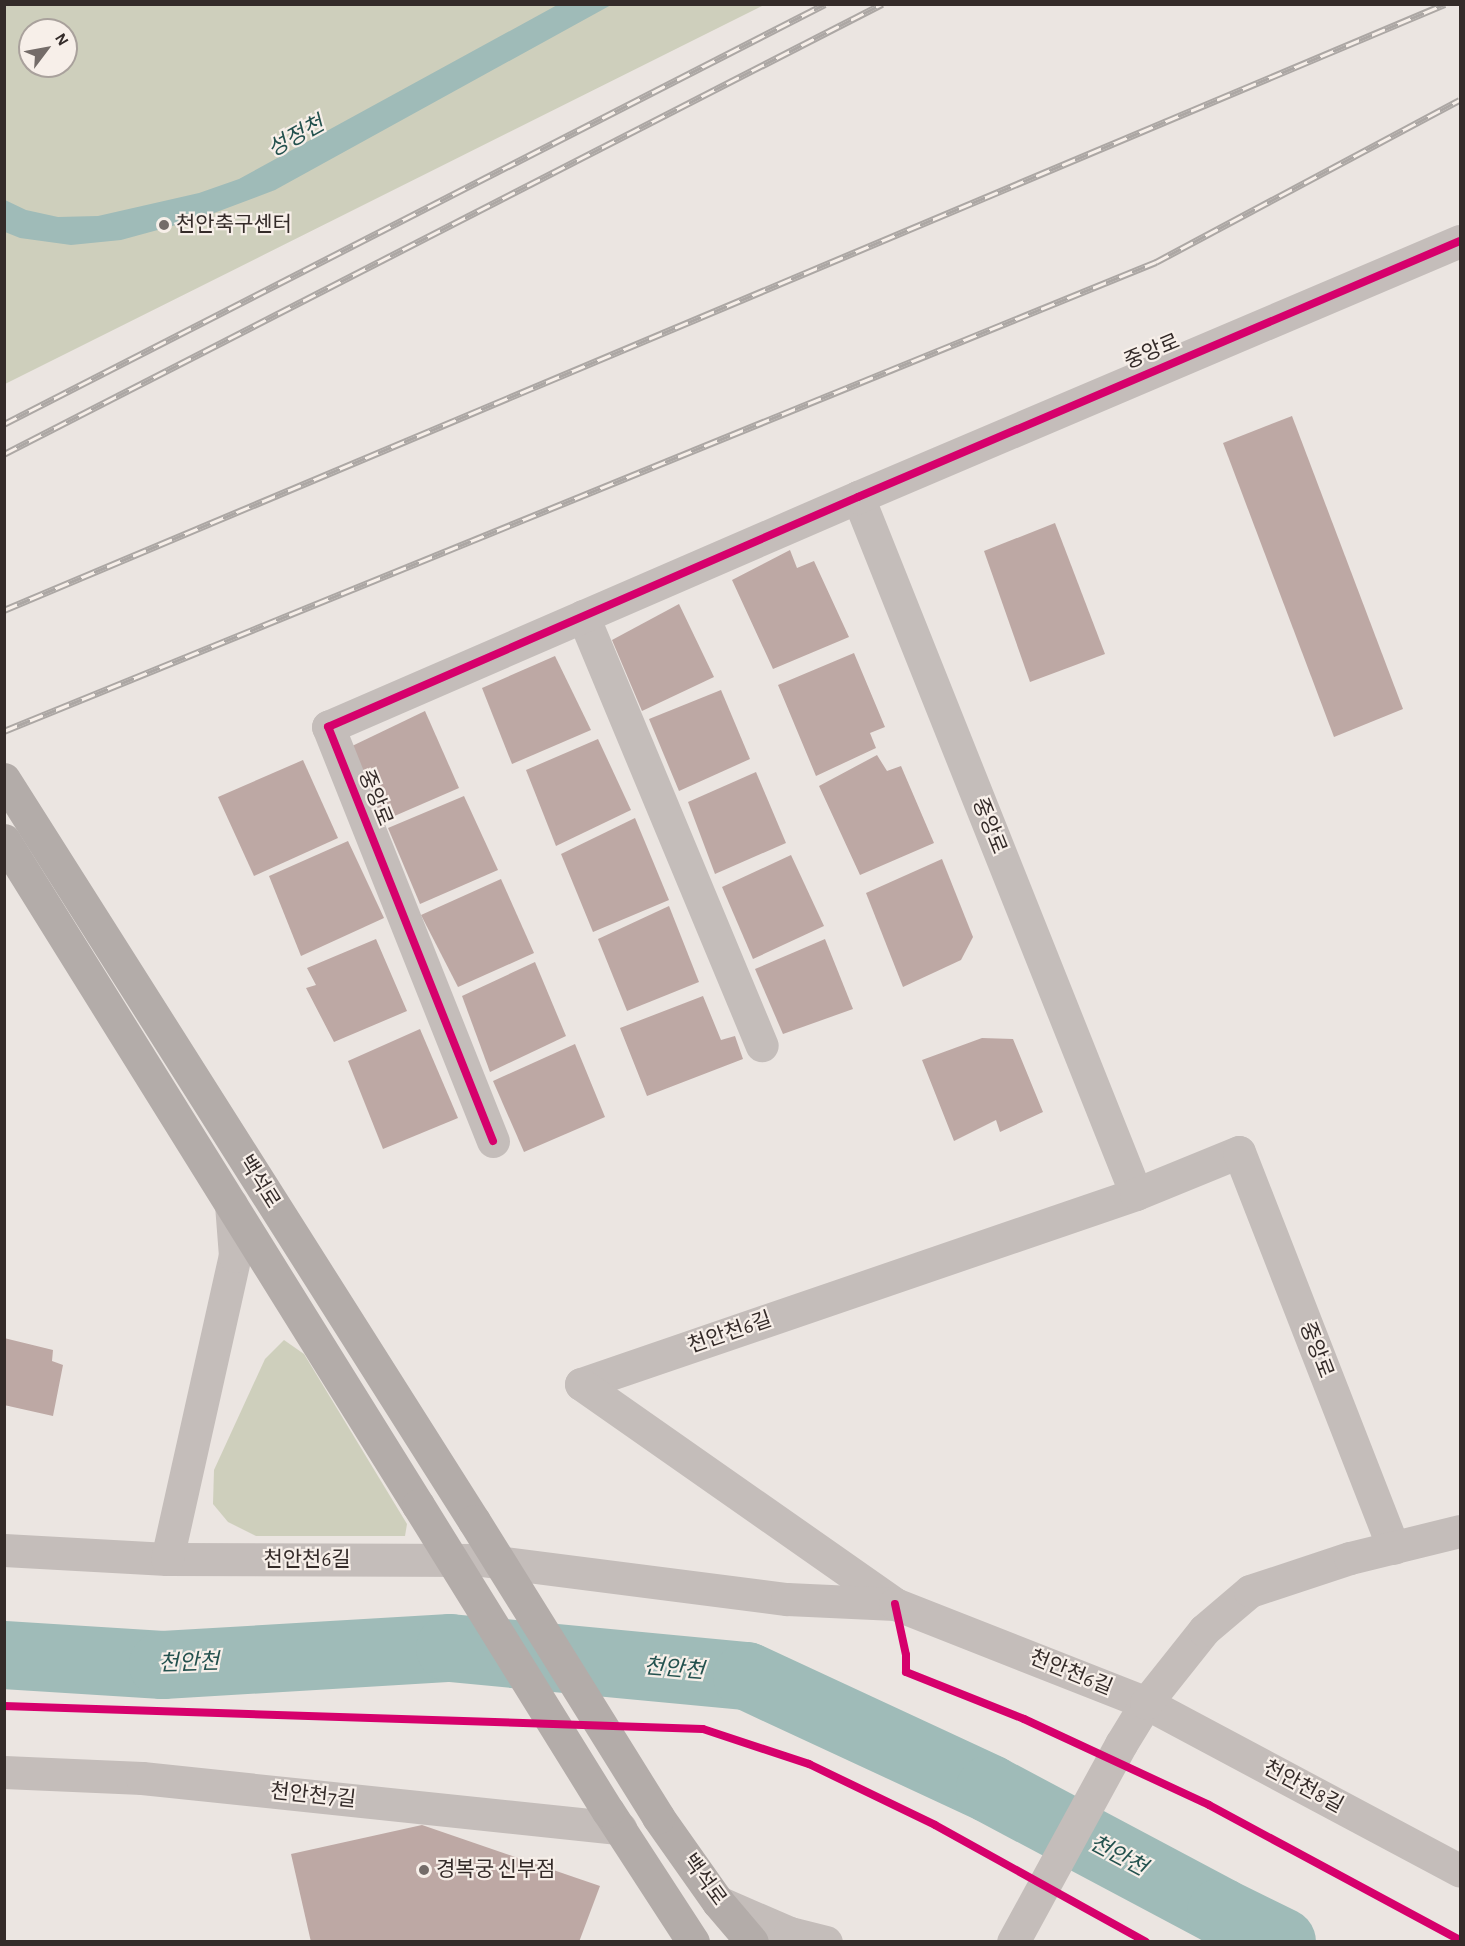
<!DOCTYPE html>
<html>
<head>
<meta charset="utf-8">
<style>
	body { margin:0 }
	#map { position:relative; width:1465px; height:1946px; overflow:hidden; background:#ebe5e1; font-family:"Alegreya Sans","Noto Sans KR",sans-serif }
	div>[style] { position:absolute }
	.green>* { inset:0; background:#cecfbc }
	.water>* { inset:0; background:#9fbbb8 }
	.river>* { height:68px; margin:-34px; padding:0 34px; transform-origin:34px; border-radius:34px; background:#9fbbb8 }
	.building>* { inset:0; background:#bda8a4 }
	.minor>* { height:33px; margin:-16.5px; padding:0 16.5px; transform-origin:16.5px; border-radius:16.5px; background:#c4bdba }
	.major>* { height:33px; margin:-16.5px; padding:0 16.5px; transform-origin:16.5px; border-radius:16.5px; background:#b3aca9 }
	.rail>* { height:7px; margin-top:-3.5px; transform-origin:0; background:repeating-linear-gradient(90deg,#f7efe9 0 14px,#aca7a4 0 28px); box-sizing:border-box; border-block:2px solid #aca7a4 }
	.major-bridge>* { height:33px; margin:-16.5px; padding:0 16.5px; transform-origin:16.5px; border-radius:16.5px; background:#b3aca9 }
	.cycleway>* { height:8px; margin:-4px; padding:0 4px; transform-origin:4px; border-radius:4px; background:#d6006c }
	.dots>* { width:16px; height:16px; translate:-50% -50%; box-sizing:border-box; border:3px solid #f7efe9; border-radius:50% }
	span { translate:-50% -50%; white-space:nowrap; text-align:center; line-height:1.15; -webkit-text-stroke:4.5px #f7efe9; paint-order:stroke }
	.poi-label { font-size:21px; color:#342b29 }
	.left { translate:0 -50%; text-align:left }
	.street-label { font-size:21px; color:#342b29 }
	.water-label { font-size:22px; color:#23514e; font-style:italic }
	.frame { position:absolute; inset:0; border:6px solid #342b29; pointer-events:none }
	.north { position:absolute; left:18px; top:18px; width:60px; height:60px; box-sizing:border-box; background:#f7efe9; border:2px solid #a9a19c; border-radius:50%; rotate:58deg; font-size:16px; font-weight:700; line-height:24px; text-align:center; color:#342b29 }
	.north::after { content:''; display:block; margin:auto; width:21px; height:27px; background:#746c69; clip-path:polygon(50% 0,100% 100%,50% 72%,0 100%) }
</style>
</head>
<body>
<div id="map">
	<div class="green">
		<i style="clip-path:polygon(evenodd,5px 5px,764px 5px,5px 384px,5px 5px,30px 30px,66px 30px,66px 66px,30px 66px,30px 30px)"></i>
		<i style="clip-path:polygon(284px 1340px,304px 1354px,407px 1524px,405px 1536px,256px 1536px,228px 1522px,213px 1504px,214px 1470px,265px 1359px)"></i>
	</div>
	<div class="water">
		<i style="clip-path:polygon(559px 4px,611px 5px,275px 190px,198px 219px,121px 240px,71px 245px,20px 238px,5px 232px,5px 200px,26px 210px,58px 217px,98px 216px,199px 193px,239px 179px)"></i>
	</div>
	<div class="river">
		<i style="left:4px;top:1655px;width:159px;rotate:3.6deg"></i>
		<i style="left:163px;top:1665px;width:288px;rotate:-3.4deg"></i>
		<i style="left:450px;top:1648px;width:298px;rotate:5.4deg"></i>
		<i style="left:747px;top:1676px;width:268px;rotate:24.9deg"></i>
		<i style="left:990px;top:1789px;width:262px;rotate:28deg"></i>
		<i style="left:1221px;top:1912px;width:68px;rotate:26.2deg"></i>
	</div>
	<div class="building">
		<i style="clip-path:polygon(1292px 416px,1403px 709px,1334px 737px,1223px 443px)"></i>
		<i style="clip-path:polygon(1055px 523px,1105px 654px,1030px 682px,984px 551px)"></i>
		<i style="clip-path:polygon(790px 550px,797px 568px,814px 561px,849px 637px,773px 669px,732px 580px)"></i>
		<i style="clip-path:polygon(679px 604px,714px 677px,642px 711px,612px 640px)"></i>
		<i style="clip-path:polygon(854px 653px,885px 727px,870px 733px,876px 748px,816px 776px,778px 685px)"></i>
		<i style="clip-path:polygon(555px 656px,591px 730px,512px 764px,482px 688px)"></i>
		<i style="clip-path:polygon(721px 690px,750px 759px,679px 791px,649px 719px)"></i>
		<i style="clip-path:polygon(425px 711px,459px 788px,383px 821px,350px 747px)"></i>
		<i style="clip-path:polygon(598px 739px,631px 810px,556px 846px,526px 770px)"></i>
		<i style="clip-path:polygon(877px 755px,887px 771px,901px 766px,934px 843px,860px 875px,819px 786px)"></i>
		<i style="clip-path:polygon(303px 760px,338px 838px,254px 876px,218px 797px)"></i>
		<i style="clip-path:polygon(756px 772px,786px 843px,715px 874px,688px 802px)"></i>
		<i style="clip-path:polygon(464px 796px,498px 870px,420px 904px,388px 828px)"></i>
		<i style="clip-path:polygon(635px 818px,669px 900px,593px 932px,561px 854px)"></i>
		<i style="clip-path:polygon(348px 841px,384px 918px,301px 956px,269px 876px)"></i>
		<i style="clip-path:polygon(791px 855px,824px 926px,753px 959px,722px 887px)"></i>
		<i style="clip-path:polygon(942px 859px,973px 937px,961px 960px,903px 987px,866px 893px)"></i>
		<i style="clip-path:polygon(501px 879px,534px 953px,458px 987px,421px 915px)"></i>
		<i style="clip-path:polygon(669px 906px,699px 982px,627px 1011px,598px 939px)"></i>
		<i style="clip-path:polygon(376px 939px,407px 1011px,334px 1042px,306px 988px,316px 985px,307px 968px)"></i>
		<i style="clip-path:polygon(825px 939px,853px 1009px,783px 1034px,755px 969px)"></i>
		<i style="clip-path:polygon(535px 962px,566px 1036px,490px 1072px,462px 996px)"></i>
		<i style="clip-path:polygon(703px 996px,721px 1040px,735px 1036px,743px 1059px,647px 1096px,620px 1028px)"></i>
		<i style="clip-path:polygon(420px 1029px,458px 1118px,383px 1149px,348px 1061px)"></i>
		<i style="clip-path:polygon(982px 1038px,1013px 1039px,1043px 1112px,1000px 1132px,996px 1120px,954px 1141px,922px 1060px)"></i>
		<i style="clip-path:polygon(575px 1044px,605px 1117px,524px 1152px,493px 1081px)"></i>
		<i style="clip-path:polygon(4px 1338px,53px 1350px,52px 1361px,63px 1365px,53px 1416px,4px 1405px)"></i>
		<i style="clip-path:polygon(422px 1825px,600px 1886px,579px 1942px,311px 1942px,291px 1854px)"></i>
	</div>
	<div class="minor">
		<i style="left:858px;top:497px;width:750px;rotate:68.26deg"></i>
		<i style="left:583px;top:616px;width:465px;rotate:67.4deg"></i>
		<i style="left:493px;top:1141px;width:446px;rotate:-111.7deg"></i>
		<i style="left:328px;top:727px;width:578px;rotate:-23.46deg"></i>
		<i style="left:858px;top:497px;width:654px;rotate:-23.04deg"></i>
		<i style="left:581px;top:1384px;width:587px;rotate:-18.9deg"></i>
		<i style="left:1136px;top:1194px;width:111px;rotate:-22.2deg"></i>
		<i style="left:1239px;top:1152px;width:425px;rotate:68.7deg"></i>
		<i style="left:581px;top:1384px;width:383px;rotate:35deg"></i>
		<i style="left:4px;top:1550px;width:163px;rotate:3.2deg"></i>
		<i style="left:167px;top:1559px;width:314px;rotate:0.2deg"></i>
		<i style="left:481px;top:1560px;width:308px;rotate:7.3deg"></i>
		<i style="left:787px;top:1599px;width:108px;rotate:2.7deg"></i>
		<i style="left:895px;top:1604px;width:270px;rotate:21.5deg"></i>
		<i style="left:1146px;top:1703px;width:356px;rotate:28.1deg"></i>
		<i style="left:167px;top:1559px;width:311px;rotate:-77.4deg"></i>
		<i style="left:235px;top:1256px;width:52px;rotate:-94.4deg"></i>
		<i style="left:4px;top:1772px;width:138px;rotate:2.5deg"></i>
		<i style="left:142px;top:1778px;width:481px;rotate:6deg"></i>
		<i style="left:718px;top:1902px;width:78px;rotate:23.3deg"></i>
		<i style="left:790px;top:1933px;width:37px;rotate:14deg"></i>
		<i style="left:1013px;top:1942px;width:226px;rotate:-61.4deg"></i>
		<i style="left:1121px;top:1744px;width:48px;rotate:-58.6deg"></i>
		<i style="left:1146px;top:1703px;width:93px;rotate:-51.5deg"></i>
		<i style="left:1204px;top:1630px;width:60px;rotate:-40.3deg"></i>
		<i style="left:1250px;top:1591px;width:105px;rotate:-18.3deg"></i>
		<i style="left:1350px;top:1558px;width:113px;rotate:-13.8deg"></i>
	</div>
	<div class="major">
		<i style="left:4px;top:779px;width:878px;rotate:57.65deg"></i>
		<i style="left:4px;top:840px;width:783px;rotate:58.1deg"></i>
		<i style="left:608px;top:1811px;width:156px;rotate:57deg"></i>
		<i style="left:658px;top:1817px;width:104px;rotate:54.8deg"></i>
		<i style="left:718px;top:1902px;width:52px;rotate:49.6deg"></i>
	</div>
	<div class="rail">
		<i style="left:4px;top:424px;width:922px;rotate:-27.09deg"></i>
		<i style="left:4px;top:454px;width:987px;rotate:-27.14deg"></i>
		<i style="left:4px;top:610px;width:1563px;rotate:-22.81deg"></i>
		<i style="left:4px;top:731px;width:1244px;rotate:-22.15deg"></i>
		<i style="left:1156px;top:262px;width:344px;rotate:-28.1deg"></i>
	</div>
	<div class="major-bridge">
		<i style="left:418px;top:1505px;width:360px;rotate:58.2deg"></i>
		<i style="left:474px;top:1521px;width:349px;rotate:58.1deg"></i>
	</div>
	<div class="cycleway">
		<i style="left:493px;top:1141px;width:446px;rotate:-111.7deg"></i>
		<i style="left:328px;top:727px;width:578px;rotate:-23.46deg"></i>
		<i style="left:858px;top:497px;width:654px;rotate:-23.04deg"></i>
		<i style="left:895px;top:1604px;width:52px;rotate:77.8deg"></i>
		<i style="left:906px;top:1655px;width:17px;rotate:90deg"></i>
		<i style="left:906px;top:1672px;width:127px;rotate:21.7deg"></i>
		<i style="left:1024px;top:1719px;width:204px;rotate:24.9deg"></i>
		<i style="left:1209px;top:1805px;width:285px;rotate:28.3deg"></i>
		<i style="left:4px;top:1706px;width:699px;rotate:1.88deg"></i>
		<i style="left:703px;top:1729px;width:112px;rotate:18.3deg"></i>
		<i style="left:809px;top:1764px;width:140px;rotate:25.8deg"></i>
		<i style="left:935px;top:1825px;width:241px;rotate:29deg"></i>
	</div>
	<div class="dots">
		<i style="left:164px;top:225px;background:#746c69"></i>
		<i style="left:424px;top:1870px;background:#746c69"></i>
	</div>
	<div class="poi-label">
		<span class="left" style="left:176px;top:225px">천안축구센터</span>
		<span class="left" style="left:436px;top:1870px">경복궁 신부점</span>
	</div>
	<div class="street-label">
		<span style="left:1152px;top:352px;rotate:-23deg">중앙로</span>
		<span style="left:375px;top:798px;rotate:68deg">중앙로</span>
		<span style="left:989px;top:826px;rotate:68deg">중앙로</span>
		<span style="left:259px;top:1182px;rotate:58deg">백석로</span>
		<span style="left:730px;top:1333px;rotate:-19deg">천안천6길</span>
		<span style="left:1316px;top:1350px;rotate:69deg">중앙로</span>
		<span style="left:307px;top:1560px">천안천6길</span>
		<span style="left:1071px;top:1673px;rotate:22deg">천안천6길</span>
		<span style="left:1303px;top:1787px;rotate:28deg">천안천8길</span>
		<span style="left:313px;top:1796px;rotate:6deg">천안천7길</span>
		<span style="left:704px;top:1880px;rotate:54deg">백석로</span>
	</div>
	<div class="water-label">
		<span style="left:296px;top:137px;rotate:-29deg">성정천</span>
		<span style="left:189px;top:1663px;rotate:-2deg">천안천</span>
		<span style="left:674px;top:1669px;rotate:5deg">천안천</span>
		<span style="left:1118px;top:1856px;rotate:28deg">천안천</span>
	</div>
	<div class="frame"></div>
	<div class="north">N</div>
</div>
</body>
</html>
